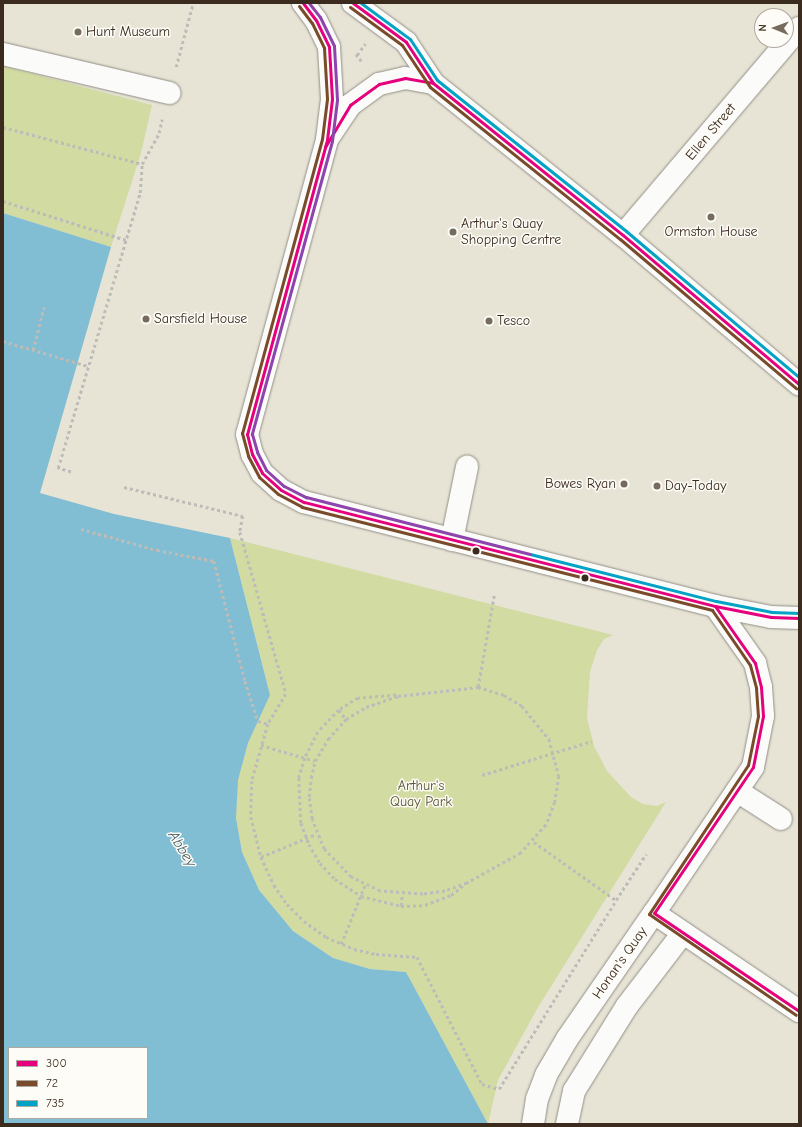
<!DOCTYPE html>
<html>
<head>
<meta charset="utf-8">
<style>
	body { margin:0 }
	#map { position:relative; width:802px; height:1127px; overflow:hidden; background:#e7e4d6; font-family:"Comic Neue",sans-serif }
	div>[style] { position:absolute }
	.green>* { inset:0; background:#d1dba2 }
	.water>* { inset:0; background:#81bed3 }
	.path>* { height:2.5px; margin-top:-1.25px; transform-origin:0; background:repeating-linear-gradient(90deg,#bebcb8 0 3px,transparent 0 6px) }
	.roads { filter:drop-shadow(0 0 1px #928e85) drop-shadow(0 0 1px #928e85) }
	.minor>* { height:22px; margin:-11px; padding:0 11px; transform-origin:11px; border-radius:11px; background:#fbfbf9 }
	.major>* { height:22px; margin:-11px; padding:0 11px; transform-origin:11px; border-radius:11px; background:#fbfbf9 }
	.bus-1>* { height:3px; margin:-1.5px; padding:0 1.5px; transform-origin:1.5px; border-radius:1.5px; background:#e5007d }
	.bus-2>* { height:3px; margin:-1.5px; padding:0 1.5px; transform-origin:1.5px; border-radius:1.5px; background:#7a4b2a }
	.bus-3>* { height:3px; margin:-1.5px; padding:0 1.5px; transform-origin:1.5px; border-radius:1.5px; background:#03a3c5 }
	.bus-4>* { height:3px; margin:-1.5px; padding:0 1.5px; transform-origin:1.5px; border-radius:1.5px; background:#8e44ad }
	.dots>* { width:11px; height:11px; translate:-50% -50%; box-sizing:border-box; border:2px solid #fdfcf7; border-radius:50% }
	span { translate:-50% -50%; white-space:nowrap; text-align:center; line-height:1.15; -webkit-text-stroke:3px #fdfcf7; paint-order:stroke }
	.poi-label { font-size:14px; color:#3b2a1e }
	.left { translate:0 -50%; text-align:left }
	.right { translate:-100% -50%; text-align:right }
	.street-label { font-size:14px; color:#3b2a1e }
	.park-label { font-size:14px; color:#5c5434 }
	.water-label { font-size:15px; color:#455e66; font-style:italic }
	.frame { position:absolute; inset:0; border:4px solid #3b2a1e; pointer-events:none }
	.legend { position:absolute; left:8px; top:1047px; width:140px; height:72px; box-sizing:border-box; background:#fdfcf7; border:1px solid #afa8a0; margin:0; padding:5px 7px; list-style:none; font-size:12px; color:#3b2a1e }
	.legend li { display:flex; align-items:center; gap:8px; height:20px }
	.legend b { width:20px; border:1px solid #afa8a0 }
	.north { position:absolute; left:754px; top:8px; width:40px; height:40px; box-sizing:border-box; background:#fdfcf7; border:1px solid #afa8a0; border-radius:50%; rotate:271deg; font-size:11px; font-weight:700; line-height:16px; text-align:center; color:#3b2a1e }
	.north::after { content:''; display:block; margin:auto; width:14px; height:18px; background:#776b5e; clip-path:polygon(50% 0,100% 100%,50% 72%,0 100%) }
</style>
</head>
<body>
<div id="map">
	<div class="green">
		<i style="clip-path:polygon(3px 66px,152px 105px,141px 153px,111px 247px,3px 213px)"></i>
		<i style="clip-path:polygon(230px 538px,613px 635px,604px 639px,597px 650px,590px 672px,587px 718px,594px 746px,607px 771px,631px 797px,643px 804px,657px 806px,666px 802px,537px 1009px,498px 1080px,488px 1124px,406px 972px,370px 969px,333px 958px,293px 931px,259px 890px,242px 852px,236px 818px,237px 780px,248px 743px,270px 695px)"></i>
	</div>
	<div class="water">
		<i style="clip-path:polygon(evenodd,3px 213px,111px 247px,40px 493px,114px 514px,230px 538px,270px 695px,248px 743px,238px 780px,236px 818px,242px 852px,259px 890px,293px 931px,333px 958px,370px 969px,406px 972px,488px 1124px,3px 1124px,3px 213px,9px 1048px,147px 1048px,147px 1118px,9px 1118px,9px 1048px)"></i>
	</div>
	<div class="path">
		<i style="left:356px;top:54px;width:11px;rotate:52deg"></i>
		<i style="left:357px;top:55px;width:14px;rotate:-54deg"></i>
		<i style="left:176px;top:67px;width:66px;rotate:-75.1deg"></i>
		<i style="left:3px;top:127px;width:144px;rotate:14.9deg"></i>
		<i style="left:142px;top:164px;width:35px;rotate:-61deg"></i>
		<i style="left:159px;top:133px;width:14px;rotate:-78deg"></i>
		<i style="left:3px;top:201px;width:129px;rotate:17.6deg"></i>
		<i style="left:3px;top:341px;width:89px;rotate:16.4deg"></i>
		<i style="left:33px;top:350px;width:44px;rotate:-75.7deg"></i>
		<i style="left:71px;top:472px;width:14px;rotate:-163deg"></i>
		<i style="left:58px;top:468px;width:287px;rotate:-73.4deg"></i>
		<i style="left:140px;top:193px;width:29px;rotate:-86deg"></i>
		<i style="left:124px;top:487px;width:122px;rotate:13.7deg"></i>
		<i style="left:243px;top:516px;width:16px;rotate:101deg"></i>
		<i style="left:240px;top:532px;width:168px;rotate:74.1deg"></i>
		<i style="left:286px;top:694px;width:35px;rotate:121deg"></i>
		<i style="left:268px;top:724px;width:59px;rotate:105.7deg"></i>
		<i style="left:252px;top:781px;width:36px;rotate:92deg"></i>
		<i style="left:251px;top:817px;width:41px;rotate:76deg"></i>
		<i style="left:261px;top:857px;width:31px;rotate:65deg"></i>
		<i style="left:274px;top:885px;width:23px;rotate:56deg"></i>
		<i style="left:287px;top:904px;width:24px;rotate:45deg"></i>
		<i style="left:304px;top:921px;width:27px;rotate:36deg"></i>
		<i style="left:326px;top:937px;width:30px;rotate:23deg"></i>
		<i style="left:354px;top:949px;width:23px;rotate:13deg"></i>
		<i style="left:376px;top:954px;width:41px;rotate:4.2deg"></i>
		<i style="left:417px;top:957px;width:143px;rotate:62.9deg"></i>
		<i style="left:482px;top:1084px;width:18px;rotate:16deg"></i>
		<i style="left:499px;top:1089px;width:222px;rotate:-58.2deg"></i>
		<i style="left:81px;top:529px;width:79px;rotate:15.4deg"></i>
		<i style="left:157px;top:550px;width:58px;rotate:10.9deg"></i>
		<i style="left:214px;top:561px;width:124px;rotate:75.5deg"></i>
		<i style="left:245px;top:681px;width:42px;rotate:72deg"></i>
		<i style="left:258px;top:721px;width:10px;rotate:17deg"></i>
		<i style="left:478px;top:687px;width:27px;rotate:17deg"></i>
		<i style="left:504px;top:695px;width:21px;rotate:31deg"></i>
		<i style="left:522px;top:706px;width:43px;rotate:50.7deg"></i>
		<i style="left:549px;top:739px;width:38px;rotate:75deg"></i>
		<i style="left:559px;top:776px;width:26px;rotate:99deg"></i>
		<i style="left:555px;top:802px;width:25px;rotate:111deg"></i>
		<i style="left:546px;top:825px;width:38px;rotate:132deg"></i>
		<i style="left:521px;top:853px;width:62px;rotate:150.9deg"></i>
		<i style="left:467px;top:883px;width:23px;rotate:160deg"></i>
		<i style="left:445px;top:891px;width:22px;rotate:172deg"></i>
		<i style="left:423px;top:894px;width:43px;rotate:-176deg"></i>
		<i style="left:380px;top:891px;width:32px;rotate:-154deg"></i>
		<i style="left:351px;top:877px;width:39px;rotate:-134deg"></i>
		<i style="left:324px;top:849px;width:32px;rotate:-112deg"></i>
		<i style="left:312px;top:819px;width:22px;rotate:-98deg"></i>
		<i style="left:309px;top:797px;width:19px;rotate:-84deg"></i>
		<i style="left:311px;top:778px;width:17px;rotate:-77deg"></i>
		<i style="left:315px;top:761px;width:26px;rotate:-59deg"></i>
		<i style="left:328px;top:739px;width:27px;rotate:-48deg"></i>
		<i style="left:346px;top:719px;width:23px;rotate:-31deg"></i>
		<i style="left:366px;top:707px;width:34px;rotate:-19deg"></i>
		<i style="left:398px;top:696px;width:81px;rotate:-6.4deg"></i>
		<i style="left:478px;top:687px;width:93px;rotate:-80.1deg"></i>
		<i style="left:396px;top:695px;width:38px;rotate:175deg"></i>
		<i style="left:358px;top:698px;width:22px;rotate:148deg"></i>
		<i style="left:339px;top:710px;width:30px;rotate:134deg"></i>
		<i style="left:318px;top:732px;width:29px;rotate:117deg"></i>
		<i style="left:305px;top:758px;width:21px;rotate:107deg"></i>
		<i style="left:299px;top:778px;width:45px;rotate:87.5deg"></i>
		<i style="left:301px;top:823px;width:22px;rotate:69deg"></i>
		<i style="left:309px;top:844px;width:22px;rotate:60deg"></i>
		<i style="left:320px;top:863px;width:22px;rotate:47deg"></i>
		<i style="left:335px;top:879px;width:31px;rotate:33deg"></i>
		<i style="left:361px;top:896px;width:41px;rotate:14deg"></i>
		<i style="left:401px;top:906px;width:24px;rotate:-2deg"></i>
		<i style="left:425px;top:905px;width:28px;rotate:-21deg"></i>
		<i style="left:451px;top:895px;width:16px;rotate:-38deg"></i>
		<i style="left:339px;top:710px;width:11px;rotate:52deg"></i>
		<i style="left:261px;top:745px;width:56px;rotate:16.5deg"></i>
		<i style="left:482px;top:775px;width:115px;rotate:-17.2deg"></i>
		<i style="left:534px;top:842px;width:100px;rotate:35.3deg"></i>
		<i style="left:616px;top:900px;width:55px;rotate:-56.9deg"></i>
		<i style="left:261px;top:857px;width:60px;rotate:-22.7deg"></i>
		<i style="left:401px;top:906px;width:12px;rotate:-85deg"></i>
		<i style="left:341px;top:944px;width:64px;rotate:-67.9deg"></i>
	</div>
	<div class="roads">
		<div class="minor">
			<i style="left:3px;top:54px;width:171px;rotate:13.2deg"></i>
			<i style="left:623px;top:235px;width:272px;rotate:-49.6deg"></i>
			<i style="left:452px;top:540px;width:75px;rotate:-78.4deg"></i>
			<i style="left:737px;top:791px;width:52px;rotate:32.5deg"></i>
			<i style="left:533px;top:1124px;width:25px;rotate:-81deg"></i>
			<i style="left:537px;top:1099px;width:26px;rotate:-69deg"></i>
			<i style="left:546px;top:1075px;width:42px;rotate:-59.7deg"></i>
			<i style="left:567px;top:1039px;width:153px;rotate:-55.4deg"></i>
			<i style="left:567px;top:1124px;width:34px;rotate:-78deg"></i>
			<i style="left:574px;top:1091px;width:100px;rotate:-58.1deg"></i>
			<i style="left:627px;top:1006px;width:92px;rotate:-52.5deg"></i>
		</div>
		<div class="major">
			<i style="left:303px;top:3px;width:21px;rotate:53deg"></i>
			<i style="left:316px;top:20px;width:30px;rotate:64deg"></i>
			<i style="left:329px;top:47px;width:52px;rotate:86.7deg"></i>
			<i style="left:332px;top:99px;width:41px;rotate:97deg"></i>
			<i style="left:327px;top:140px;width:305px;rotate:105.2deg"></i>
			<i style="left:247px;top:434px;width:21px;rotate:76deg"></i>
			<i style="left:252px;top:454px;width:21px;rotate:62deg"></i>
			<i style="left:262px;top:473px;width:25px;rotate:42deg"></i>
			<i style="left:281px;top:490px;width:26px;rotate:28deg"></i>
			<i style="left:304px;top:502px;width:424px;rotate:14.2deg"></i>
			<i style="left:715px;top:606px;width:57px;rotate:11.1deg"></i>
			<i style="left:771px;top:617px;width:28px;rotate:2deg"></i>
			<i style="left:353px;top:3px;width:66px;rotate:36.3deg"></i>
			<i style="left:406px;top:42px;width:49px;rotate:56.6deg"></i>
			<i style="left:433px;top:83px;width:243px;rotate:38.7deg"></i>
			<i style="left:623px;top:235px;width:231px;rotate:40.3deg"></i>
			<i style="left:330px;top:135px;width:36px;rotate:-56deg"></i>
			<i style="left:350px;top:105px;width:36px;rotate:-36deg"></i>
			<i style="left:379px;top:84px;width:27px;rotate:-13deg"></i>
			<i style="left:405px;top:78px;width:28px;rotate:10deg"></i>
			<i style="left:715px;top:606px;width:70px;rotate:54.9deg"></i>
			<i style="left:755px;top:663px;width:25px;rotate:76deg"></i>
			<i style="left:761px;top:687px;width:29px;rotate:86deg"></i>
			<i style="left:763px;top:716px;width:52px;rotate:101.1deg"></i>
			<i style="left:753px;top:767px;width:176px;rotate:124.1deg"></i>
			<i style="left:654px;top:913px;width:175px;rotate:34.1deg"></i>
		</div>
	</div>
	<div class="bus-1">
		<i style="left:303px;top:3px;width:21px;rotate:53deg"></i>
		<i style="left:316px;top:20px;width:30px;rotate:64deg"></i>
		<i style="left:329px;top:47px;width:52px;rotate:86.7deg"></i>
		<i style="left:332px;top:99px;width:41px;rotate:97deg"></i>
		<i style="left:327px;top:140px;width:305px;rotate:105.2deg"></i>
		<i style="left:247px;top:434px;width:21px;rotate:76deg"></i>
		<i style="left:252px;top:454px;width:21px;rotate:62deg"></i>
		<i style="left:262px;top:473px;width:25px;rotate:42deg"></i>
		<i style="left:281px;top:490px;width:26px;rotate:28deg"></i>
		<i style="left:304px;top:502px;width:424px;rotate:14.2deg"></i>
		<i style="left:715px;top:606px;width:57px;rotate:11.1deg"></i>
		<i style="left:771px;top:617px;width:28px;rotate:2deg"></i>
		<i style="left:353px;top:3px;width:66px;rotate:36.3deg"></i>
		<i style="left:406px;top:42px;width:49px;rotate:56.6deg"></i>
		<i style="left:433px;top:83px;width:243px;rotate:38.7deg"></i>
		<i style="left:623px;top:235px;width:231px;rotate:40.3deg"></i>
		<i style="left:325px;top:147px;width:49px;rotate:-59.2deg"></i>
		<i style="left:350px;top:105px;width:36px;rotate:-36deg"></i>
		<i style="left:379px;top:84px;width:27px;rotate:-13deg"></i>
		<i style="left:405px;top:78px;width:28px;rotate:10deg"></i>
		<i style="left:715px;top:606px;width:70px;rotate:54.9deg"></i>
		<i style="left:755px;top:663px;width:25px;rotate:76deg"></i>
		<i style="left:761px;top:687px;width:29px;rotate:86deg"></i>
		<i style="left:763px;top:716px;width:52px;rotate:101.1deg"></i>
		<i style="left:753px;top:767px;width:176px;rotate:124.1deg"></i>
		<i style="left:654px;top:913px;width:175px;rotate:34.1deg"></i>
	</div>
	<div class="bus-2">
		<i style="left:299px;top:6px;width:21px;rotate:53deg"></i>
		<i style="left:312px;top:23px;width:28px;rotate:64deg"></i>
		<i style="left:324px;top:48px;width:51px;rotate:86.6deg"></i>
		<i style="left:327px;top:99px;width:40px;rotate:97.1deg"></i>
		<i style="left:322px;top:139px;width:305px;rotate:105.2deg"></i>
		<i style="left:242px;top:433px;width:24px;rotate:75deg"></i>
		<i style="left:248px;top:456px;width:24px;rotate:62deg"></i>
		<i style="left:259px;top:477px;width:25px;rotate:42deg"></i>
		<i style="left:278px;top:494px;width:27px;rotate:28deg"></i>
		<i style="left:302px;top:507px;width:423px;rotate:14.1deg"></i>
		<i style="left:712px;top:610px;width:67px;rotate:55.4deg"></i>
		<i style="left:750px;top:665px;width:24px;rotate:75deg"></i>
		<i style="left:756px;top:688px;width:28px;rotate:86deg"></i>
		<i style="left:758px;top:716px;width:50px;rotate:101.5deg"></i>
		<i style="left:748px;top:765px;width:179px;rotate:123.6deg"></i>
		<i style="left:649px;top:914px;width:178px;rotate:34.5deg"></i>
		<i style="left:350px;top:7px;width:64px;rotate:36.2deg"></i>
		<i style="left:402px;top:45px;width:50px;rotate:56.3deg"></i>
		<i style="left:430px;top:87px;width:243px;rotate:38.7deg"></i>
		<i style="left:620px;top:239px;width:231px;rotate:40.3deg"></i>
	</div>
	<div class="bus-3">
		<i style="left:361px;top:3px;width:61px;rotate:36.3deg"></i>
		<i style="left:410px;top:39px;width:49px;rotate:56.6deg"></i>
		<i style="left:437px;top:80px;width:242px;rotate:38.6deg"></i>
		<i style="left:626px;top:231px;width:226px;rotate:40.2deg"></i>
		<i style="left:530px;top:554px;width:192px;rotate:14.2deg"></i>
		<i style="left:716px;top:601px;width:57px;rotate:11.1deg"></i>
		<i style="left:772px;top:612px;width:27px;rotate:2deg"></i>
	</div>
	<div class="bus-4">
		<i style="left:309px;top:3px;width:18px;rotate:52deg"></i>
		<i style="left:320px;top:17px;width:32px;rotate:64deg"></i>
		<i style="left:334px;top:46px;width:54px;rotate:86.8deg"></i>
		<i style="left:337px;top:100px;width:41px;rotate:97deg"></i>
		<i style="left:332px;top:141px;width:304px;rotate:105.3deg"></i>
		<i style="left:252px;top:434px;width:19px;rotate:74deg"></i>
		<i style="left:257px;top:452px;width:20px;rotate:63deg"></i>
		<i style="left:266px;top:470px;width:24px;rotate:42deg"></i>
		<i style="left:284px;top:486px;width:25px;rotate:27deg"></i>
		<i style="left:306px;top:497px;width:231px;rotate:14.3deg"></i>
	</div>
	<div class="dots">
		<i style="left:78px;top:32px;background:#776b5e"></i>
		<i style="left:711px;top:217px;background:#776b5e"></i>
		<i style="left:453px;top:232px;background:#776b5e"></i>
		<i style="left:146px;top:319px;background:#776b5e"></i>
		<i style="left:489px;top:321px;background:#776b5e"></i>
		<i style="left:624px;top:484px;background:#776b5e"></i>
		<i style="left:657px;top:486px;background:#776b5e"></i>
		<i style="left:476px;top:551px;background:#3b2a1e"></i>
		<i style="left:585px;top:578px;background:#3b2a1e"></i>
	</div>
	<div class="poi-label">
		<span class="left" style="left:86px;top:32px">Hunt Museum</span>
		<span class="left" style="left:461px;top:232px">Arthur's Quay<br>Shopping Centre</span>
		<span style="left:711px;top:232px">Ormston House</span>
		<span class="left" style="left:154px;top:319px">Sarsfield House</span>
		<span class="left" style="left:497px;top:321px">Tesco</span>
		<span class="right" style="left:616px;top:484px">Bowes Ryan</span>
		<span class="left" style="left:665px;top:486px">Day-Today</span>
	</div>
	<div class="street-label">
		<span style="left:711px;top:132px;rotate:-50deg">Ellen Street</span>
		<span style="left:620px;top:963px;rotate:-55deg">Honan's Quay</span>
	</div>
	<div class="park-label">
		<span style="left:421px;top:794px">Arthur's<br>Quay Park</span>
	</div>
	<div class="water-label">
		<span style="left:182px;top:849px;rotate:58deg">Abbey</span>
	</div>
	<div class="frame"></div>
	<ul class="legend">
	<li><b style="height:5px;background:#e5007d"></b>300</li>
	<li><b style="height:5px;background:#7a4b2a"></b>72</li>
	<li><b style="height:5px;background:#03a3c5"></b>735</li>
	</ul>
	<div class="north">N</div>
</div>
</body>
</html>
